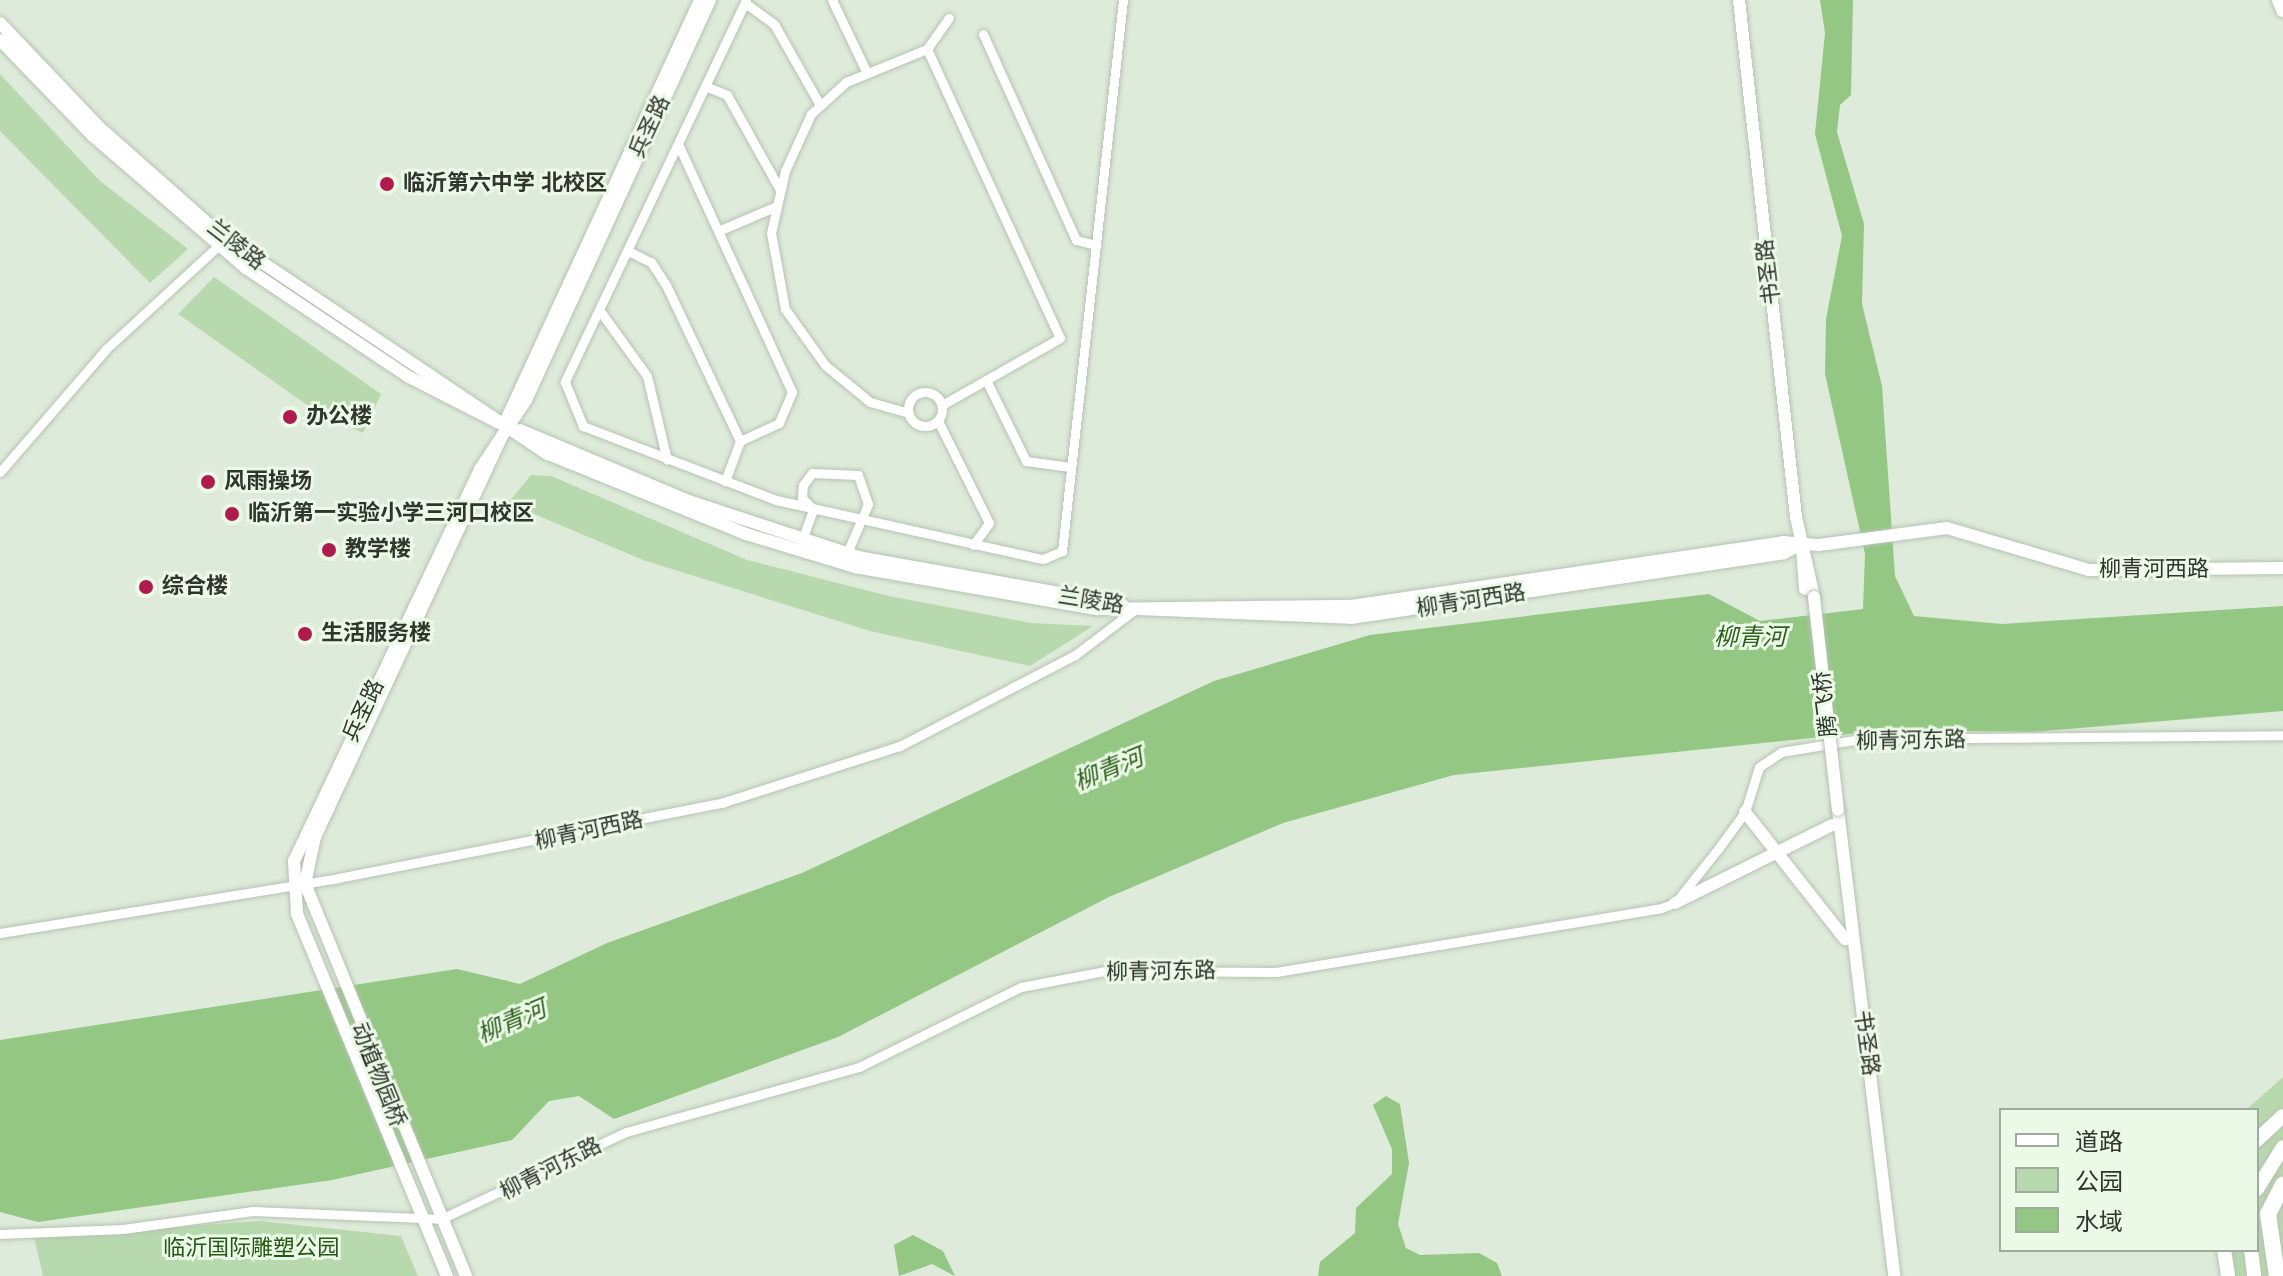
<!DOCTYPE html>
<html>
<head>
<meta charset="utf-8">
<style>
	body { margin:0 }
	#map { position:relative; width:2283px; height:1276px; overflow:hidden; background:#deebda; font-family:"Nunito Sans","Noto Sans SC",sans-serif }
	div>[style] { position:absolute }
	.green>* { inset:0; background:#b8d9ae }
	.water>* { inset:0; background:#93c783 }
	.roads { filter:drop-shadow(0 0 2px #b6c3b2) drop-shadow(0 0 2px #b6c3b2) }
	.street>* { height:9px; margin:-4.5px; padding:0 4.5px; transform-origin:4.5px; border-radius:4.5px; background:#fff }
	.street>.ring { margin:-4.5px; padding:0; box-sizing:content-box; background:none; border:9px solid #fff; border-radius:50% }
	.secondary>* { height:12px; margin:-6px; padding:0 6px; transform-origin:6px; border-radius:6px; background:#fff }
	.primary>* { height:14px; margin:-7px; padding:0 7px; transform-origin:7px; border-radius:7px; background:#fff }
	.highway>* { height:16px; margin:-8px; padding:0 8px; transform-origin:8px; border-radius:8px; background:#fff }
	.bridges { filter:drop-shadow(0 0 2px #b6c3b2) drop-shadow(0 0 2px #b6c3b2) }
	.secondary-bridge>* { height:12px; margin:-6px; padding:0 6px; transform-origin:6px; border-radius:6px; background:#fff }
	.dots>* { width:22px; height:22px; translate:-50% -50%; box-sizing:border-box; border:4px solid #ebf9e7; border-radius:50% }
	span { translate:-50% -50%; white-space:nowrap; text-align:center; line-height:1.15; -webkit-text-stroke:6px #ebf9e7; paint-order:stroke }
	.street-label { font-size:22px; color:#30352e }
	.poi-label { font-size:22px; color:#30352e; font-weight:700 }
	.left { translate:0 -50%; text-align:left }
	.park-label { font-size:22px; color:#265714 }
	.water-label { font-size:24px; color:#2d5e1c; font-style:italic }
	.legend { position:absolute; left:1999px; top:1108px; width:260px; height:144px; box-sizing:border-box; background:#ebf9e7; border:2px solid #a0ab9d; margin:0; padding:10px 14px; list-style:none; font-size:24px; color:#30352e }
	.legend li { display:flex; align-items:center; gap:16px; height:40px }
	.legend b { width:40px; border:2px solid #a0ab9d }
</style>
</head>
<body>
<div id="map">
	<div class="green">
		<i style="clip-path:polygon(0 74px,100px 181px,188px 249px,150px 283px,0 131px)"></i>
		<i style="clip-path:polygon(214px 277px,381px 394px,363px 433px,317px 412px,178px 314px)"></i>
		<i style="clip-path:polygon(531px 475px,551px 476px,747px 560px,889px 596px,1031px 623px,1093px 626px,1030px 666px,870px 631px,643px 560px,508px 503px)"></i>
		<i style="clip-path:polygon(2283px 1077px,2283px 1276px,2222px 1276px,2217px 1250px,2257px 1250px,2257px 1110px,2246px 1110px)"></i>
		<i style="clip-path:polygon(260px 1221px,401px 1236px,418px 1276px,43px 1276px,34px 1237px)"></i>
	</div>
	<div class="water">
		<i style="clip-path:polygon(1820px 0,1853px 0,1851px 95px,1840px 105px,1837px 132px,1864px 224px,1862px 304px,1882px 386px,1895px 576px,1914px 616px,2002px 624px,2283px 606px,2283px 711px,2031px 732px,1888px 730px,1454px 775px,1283px 823px,1109px 897px,838px 1037px,614px 1119px,579px 1096px,549px 1101px,512px 1140px,332px 1180px,38px 1222px,0 1212px,0 1040px,457px 969px,520px 984px,607px 943px,802px 873px,1214px 681px,1370px 635px,1709px 594px,1760px 621px,1863px 609px,1865px 554px,1825px 374px,1826px 319px,1842px 236px,1815px 134px,1825px 33px)"></i>
		<i style="clip-path:polygon(1386px 1096px,1400px 1104px,1409px 1163px,1398px 1224px,1406px 1248px,1420px 1255px,1479px 1253px,1497px 1263px,1502px 1276px,1318px 1276px,1320px 1262px,1355px 1233px,1356px 1208px,1392px 1174px,1392px 1149px,1373px 1105px)"></i>
		<i style="clip-path:polygon(913px 1235px,943px 1251px,955px 1276px,932px 1264px,899px 1276px,894px 1245px)"></i>
	</div>
	<div class="roads">
		<div class="street">
			<i style="left:746px;top:0;width:423px;rotate:115.4deg"></i>
			<i style="left:565px;top:382px;width:48px;rotate:67.8deg"></i>
			<i style="left:583px;top:426px;width:207px;rotate:21deg"></i>
			<i style="left:776px;top:500px;width:273px;rotate:12.5deg"></i>
			<i style="left:1043px;top:559px;width:21px;rotate:-23deg"></i>
			<i style="left:1062px;top:551px;width:554px;rotate:-83.68deg"></i>
			<i style="left:832px;top:0;width:81px;rotate:64.4deg"></i>
			<i style="left:745px;top:3px;width:36px;rotate:36deg"></i>
			<i style="left:774px;top:24px;width:93px;rotate:60.4deg"></i>
			<i style="left:983px;top:34px;width:226px;rotate:65.7deg"></i>
			<i style="left:1076px;top:240px;width:21px;rotate:14deg"></i>
			<i style="left:927px;top:49px;width:318px;rotate:65.3deg"></i>
			<i style="left:1060px;top:338px;width:136px;rotate:150.4deg"></i>
			<i style="left:705px;top:86px;width:24px;rotate:22deg"></i>
			<i style="left:727px;top:95px;width:109px;rotate:60.8deg"></i>
			<i style="left:678px;top:144px;width:273px;rotate:65.3deg"></i>
			<i style="left:792px;top:392px;width:34px;rotate:113deg"></i>
			<i style="left:779px;top:423px;width:43px;rotate:155.2deg"></i>
			<i style="left:740px;top:441px;width:43px;rotate:110.6deg"></i>
			<i style="left:718px;top:231px;width:64px;rotate:-23deg"></i>
			<i style="left:628px;top:251px;width:25px;rotate:26deg"></i>
			<i style="left:651px;top:262px;width:27px;rotate:57deg"></i>
			<i style="left:666px;top:285px;width:173px;rotate:64.6deg"></i>
			<i style="left:600px;top:311px;width:80px;rotate:54.1deg"></i>
			<i style="left:647px;top:376px;width:86px;rotate:76.6deg"></i>
			<i style="left:987px;top:382px;width:88px;rotate:63.7deg"></i>
			<i style="left:1026px;top:461px;width:45px;rotate:7.6deg"></i>
			<i class="ring" style="left:908px;top:392px;width:25px;height:25px"></i>
			<i style="left:909px;top:413px;width:41px;rotate:-164.2deg"></i>
			<i style="left:870px;top:402px;width:58px;rotate:-140.6deg"></i>
			<i style="left:825px;top:365px;width:69px;rotate:-125.5deg"></i>
			<i style="left:785px;top:309px;width:77px;rotate:-100.4deg"></i>
			<i style="left:771px;top:233px;width:64px;rotate:-77.3deg"></i>
			<i style="left:785px;top:171px;width:63px;rotate:-65.5deg"></i>
			<i style="left:811px;top:114px;width:47px;rotate:-42.4deg"></i>
			<i style="left:846px;top:82px;width:87px;rotate:-22.2deg"></i>
			<i style="left:927px;top:49px;width:38px;rotate:-55deg"></i>
			<i style="left:938px;top:421px;width:114px;rotate:63.4deg"></i>
			<i style="left:989px;top:523px;width:27px;rotate:126deg"></i>
			<i style="left:0;top:472px;width:162px;rotate:-49.2deg"></i>
			<i style="left:106px;top:349px;width:152px;rotate:-42.6deg"></i>
			<i style="left:802px;top:540px;width:33px;rotate:-70deg"></i>
			<i style="left:813px;top:509px;width:16px;rotate:-135deg"></i>
			<i style="left:802px;top:498px;width:13px;rotate:-86deg"></i>
			<i style="left:803px;top:485px;width:15px;rotate:-53deg"></i>
			<i style="left:812px;top:473px;width:46px;rotate:2.5deg"></i>
			<i style="left:858px;top:475px;width:31px;rotate:71deg"></i>
			<i style="left:868px;top:504px;width:53px;rotate:113.2deg"></i>
			<i style="left:0;top:933px;width:342px;rotate:-9.2deg"></i>
			<i style="left:338px;top:878px;width:393px;rotate:-11.1deg"></i>
			<i style="left:724px;top:802px;width:185px;rotate:-17.7deg"></i>
			<i style="left:900px;top:746px;width:197px;rotate:-27.5deg"></i>
			<i style="left:1075px;top:655px;width:78px;rotate:-37.2deg"></i>
			<i style="left:0;top:1234px;width:123px;rotate:-2.3deg"></i>
			<i style="left:123px;top:1229px;width:131px;rotate:-7.9deg"></i>
			<i style="left:253px;top:1211px;width:188px;rotate:2.4deg"></i>
			<i style="left:441px;top:1219px;width:204px;rotate:-25.2deg"></i>
			<i style="left:626px;top:1132px;width:242px;rotate:-15.6deg"></i>
			<i style="left:859px;top:1067px;width:181px;rotate:-26.3deg"></i>
			<i style="left:1021px;top:987px;width:86px;rotate:-10.8deg"></i>
			<i style="left:1105px;top:971px;width:171px;rotate:0.3deg"></i>
			<i style="left:1276px;top:972px;width:390px;rotate:-9.4deg"></i>
			<i style="left:1661px;top:908px;width:15px;rotate:-20deg"></i>
			<i style="left:1675px;top:903px;width:69px;rotate:-51.5deg"></i>
			<i style="left:1718px;top:849px;width:46px;rotate:-53.9deg"></i>
			<i style="left:1745px;top:812px;width:47px;rotate:-72.7deg"></i>
			<i style="left:1759px;top:767px;width:27px;rotate:-34deg"></i>
			<i style="left:1781px;top:752px;width:80px;rotate:-9.3deg"></i>
			<i style="left:1860px;top:739px;width:423px;rotate:-0.5deg"></i>
		</div>
		<div class="secondary">
			<i style="left:1739px;top:0;width:520px;rotate:83.71deg"></i>
			<i style="left:1796px;top:517px;width:82px;rotate:77.3deg"></i>
			<i style="left:0;top:23px;width:145px;rotate:46.4deg"></i>
			<i style="left:100px;top:128px;width:160px;rotate:41.5deg"></i>
			<i style="left:220px;top:234px;width:395px;rotate:33.9deg"></i>
			<i style="left:548px;top:454px;width:214px;rotate:22deg"></i>
			<i style="left:746px;top:534px;width:114px;rotate:16.8deg"></i>
			<i style="left:855px;top:567px;width:245px;rotate:9.9deg"></i>
			<i style="left:1096px;top:609px;width:255px;rotate:-0.7deg"></i>
			<i style="left:1351px;top:606px;width:437px;rotate:-8.4deg"></i>
			<i style="left:1783px;top:542px;width:36px;rotate:5deg"></i>
			<i style="left:1819px;top:545px;width:129px;rotate:-7.6deg"></i>
			<i style="left:1947px;top:528px;width:148px;rotate:16.5deg"></i>
			<i style="left:2089px;top:570px;width:194px;rotate:-0.6deg"></i>
			<i style="left:0;top:40px;width:134px;rotate:45.9deg"></i>
			<i style="left:93px;top:136px;width:202px;rotate:40.8deg"></i>
			<i style="left:246px;top:268px;width:196px;rotate:33.8deg"></i>
			<i style="left:409px;top:377px;width:101px;rotate:27.1deg"></i>
			<i style="left:507px;top:418px;width:460px;rotate:-65.2deg"></i>
			<i style="left:520px;top:430px;width:183px;rotate:22.8deg"></i>
			<i style="left:689px;top:501px;width:178px;rotate:18.3deg"></i>
			<i style="left:858px;top:557px;width:268px;rotate:10.1deg"></i>
			<i style="left:1802px;top:548px;width:41px;rotate:85.8deg"></i>
			<i style="left:1139px;top:609px;width:212px;rotate:2.4deg"></i>
			<i style="left:1351px;top:618px;width:438px;rotate:-8.5deg"></i>
			<i style="left:1784px;top:553px;width:19px;rotate:-28deg"></i>
			<i style="left:1838px;top:810px;width:469px;rotate:83.1deg"></i>
			<i style="left:1745px;top:812px;width:162px;rotate:51.8deg"></i>
			<i style="left:1675px;top:903px;width:175px;rotate:-26.4deg"></i>
			<i style="left:447px;top:1276px;width:393px;rotate:-112.5deg"></i>
			<i style="left:297px;top:913px;width:52px;rotate:-93.3deg"></i>
			<i style="left:294px;top:861px;width:434px;rotate:-64.6deg"></i>
			<i style="left:480px;top:469px;width:83px;rotate:-56.3deg"></i>
			<i style="left:526px;top:400px;width:440px;rotate:-65.3deg"></i>
			<i style="left:466px;top:1276px;width:424px;rotate:-112.3deg"></i>
			<i style="left:305px;top:884px;width:48px;rotate:-78deg"></i>
			<i style="left:315px;top:837px;width:442px;rotate:-65deg"></i>
		</div>
		<div class="primary">
			<i style="left:2279px;top:0;width:11px;rotate:68deg"></i>
			<i style="left:2257px;top:1140px;width:35px;rotate:-43deg"></i>
			<i style="left:2257px;top:1189px;width:49px;rotate:-58.2deg"></i>
			<i style="left:2224px;top:1250px;width:26px;rotate:81deg"></i>
			<i style="left:2251px;top:1250px;width:26px;rotate:83deg"></i>
		</div>
		<div class="highway">
			<i style="left:2277px;top:1276px;width:63px;rotate:-98.3deg"></i>
			<i style="left:2268px;top:1214px;width:33px;rotate:-63deg"></i>
		</div>
	</div>
	<div class="bridges">
		<div class="secondary-bridge">
			<i style="left:1814px;top:597px;width:214px;rotate:83.6deg"></i>
		</div>
	</div>
	<div class="dots">
		<i style="left:387px;top:184px;background:#ae1c4e"></i>
		<i style="left:290px;top:417px;background:#ae1c4e"></i>
		<i style="left:208px;top:482px;background:#ae1c4e"></i>
		<i style="left:232px;top:514px;background:#ae1c4e"></i>
		<i style="left:329px;top:550px;background:#ae1c4e"></i>
		<i style="left:146px;top:587px;background:#ae1c4e"></i>
		<i style="left:305px;top:634px;background:#ae1c4e"></i>
	</div>
	<div class="street-label">
		<span style="left:650px;top:127px;rotate:-65deg">兵圣路</span>
		<span style="left:236px;top:245px;rotate:38deg">兰陵路</span>
		<span style="left:1769px;top:272px;rotate:-97deg">书圣路</span>
		<span style="left:2154px;top:570px">柳青河西路</span>
		<span style="left:1091px;top:601px;rotate:9deg">兰陵路</span>
		<span style="left:1471px;top:601px;rotate:-9deg">柳青河西路</span>
		<span style="left:1826px;top:704px;rotate:-97deg">腾飞桥</span>
		<span style="left:364px;top:711px;rotate:-65deg">兵圣路</span>
		<span style="left:1911px;top:741px;rotate:-1deg">柳青河东路</span>
		<span style="left:589px;top:831px;rotate:-12deg">柳青河西路</span>
		<span style="left:1161px;top:972px;rotate:-1deg">柳青河东路</span>
		<span style="left:1866px;top:1043px;rotate:82deg">书圣路</span>
		<span style="left:378px;top:1075px;rotate:68deg">动植物园桥</span>
		<span style="left:551px;top:1169px;rotate:-27deg">柳青河东路</span>
	</div>
	<div class="poi-label">
		<span class="left" style="left:403px;top:184px">临沂第六中学 北校区</span>
		<span class="left" style="left:306px;top:417px">办公楼</span>
		<span class="left" style="left:224px;top:482px">风雨操场</span>
		<span class="left" style="left:248px;top:514px">临沂第一实验小学三河口校区</span>
		<span class="left" style="left:345px;top:550px">教学楼</span>
		<span class="left" style="left:162px;top:587px">综合楼</span>
		<span class="left" style="left:321px;top:634px">生活服务楼</span>
	</div>
	<div class="park-label">
		<span style="left:251px;top:1249px">临沂国际雕塑公园</span>
	</div>
	<div class="water-label">
		<span style="left:1750px;top:638px">柳青河</span>
		<span style="left:1109px;top:770px;rotate:-22deg">柳青河</span>
		<span style="left:512px;top:1022px;rotate:-23deg">柳青河</span>
	</div>
	<ul class="legend">
	<li><b style="height:10px;background:#fff"></b>道路</li>
	<li><b style="height:22px;background:#b8d9ae"></b>公园</li>
	<li><b style="height:22px;background:#93c783"></b>水域</li>
	</ul>
</div>
</body>
</html>
